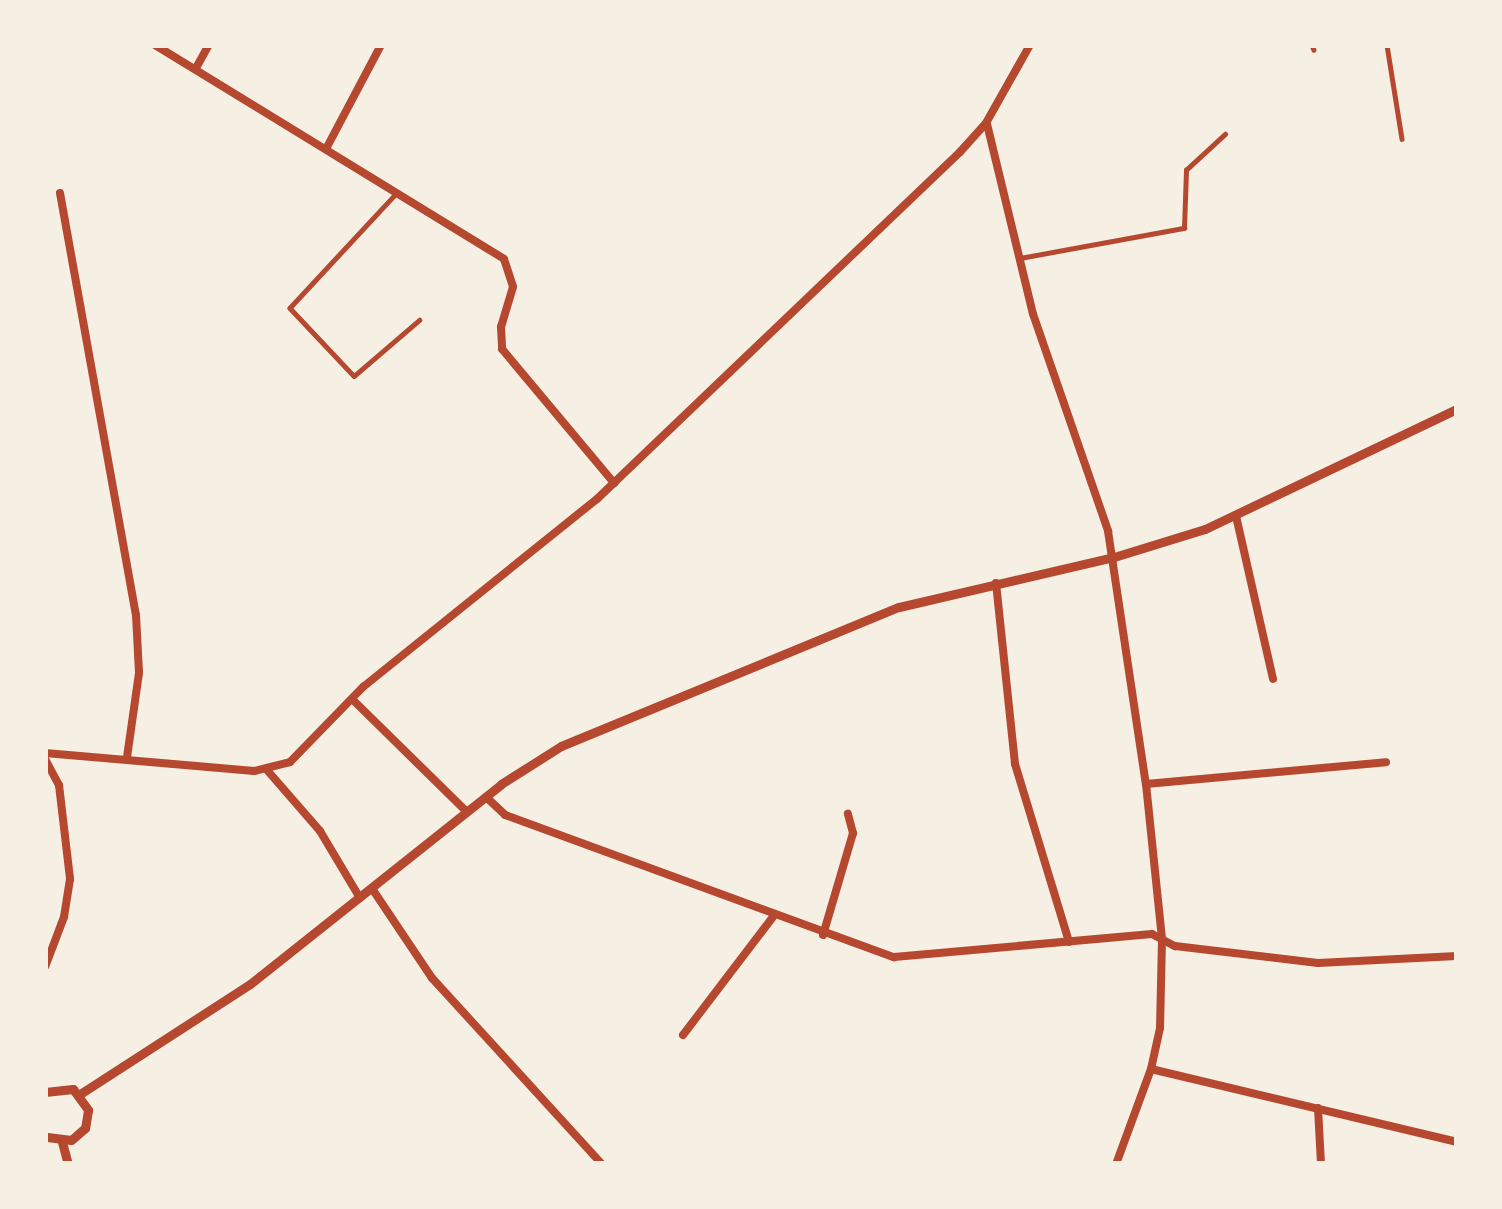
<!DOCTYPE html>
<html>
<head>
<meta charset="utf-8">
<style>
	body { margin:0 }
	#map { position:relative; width:1502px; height:1209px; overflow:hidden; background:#f6efe4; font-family:Cabin,sans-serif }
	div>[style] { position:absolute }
	.service>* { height:4.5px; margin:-2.25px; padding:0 2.25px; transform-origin:2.25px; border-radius:2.25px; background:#b5482f }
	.minor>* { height:8px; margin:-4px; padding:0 4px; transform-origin:4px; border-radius:4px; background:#b5482f }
	.tertiary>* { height:9px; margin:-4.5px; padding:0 4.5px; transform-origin:4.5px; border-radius:4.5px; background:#b5482f }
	span { translate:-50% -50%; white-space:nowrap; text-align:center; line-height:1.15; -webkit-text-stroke:10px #f6efe4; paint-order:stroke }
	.frame { position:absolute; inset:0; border:48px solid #f6efe4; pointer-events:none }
</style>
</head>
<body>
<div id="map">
	<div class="service">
		<i style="left:1312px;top:45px;width:5px;rotate:68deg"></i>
		<i style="left:1387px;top:45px;width:95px;rotate:80.9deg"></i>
		<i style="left:397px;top:193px;width:157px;rotate:132.9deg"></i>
		<i style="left:290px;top:308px;width:93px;rotate:46.7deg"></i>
		<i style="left:354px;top:376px;width:86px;rotate:-40.7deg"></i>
		<i style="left:1020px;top:258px;width:167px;rotate:-10.4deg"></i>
		<i style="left:1184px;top:228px;width:58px;rotate:-88deg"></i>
		<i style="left:1186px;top:170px;width:53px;rotate:-42.7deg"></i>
	</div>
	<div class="minor">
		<i style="left:155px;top:45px;width:409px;rotate:31.5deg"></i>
		<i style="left:504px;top:259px;width:29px;rotate:72deg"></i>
		<i style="left:513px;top:287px;width:42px;rotate:106.7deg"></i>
		<i style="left:501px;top:327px;width:22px;rotate:87deg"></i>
		<i style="left:502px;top:349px;width:175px;rotate:50.1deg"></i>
		<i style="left:196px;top:68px;width:26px;rotate:-61deg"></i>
		<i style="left:987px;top:124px;width:195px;rotate:76.4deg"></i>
		<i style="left:1033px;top:314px;width:230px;rotate:70.9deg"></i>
		<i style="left:1108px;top:531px;width:256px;rotate:81.5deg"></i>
		<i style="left:1146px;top:784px;width:157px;rotate:84.1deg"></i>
		<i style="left:1162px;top:940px;width:88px;rotate:91.3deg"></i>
		<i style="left:1160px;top:1028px;width:42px;rotate:102.4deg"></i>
		<i style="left:1151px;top:1069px;width:101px;rotate:110.2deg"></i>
		<i style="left:327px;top:147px;width:115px;rotate:-62.1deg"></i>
		<i style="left:60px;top:193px;width:429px;rotate:79.8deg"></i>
		<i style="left:136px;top:615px;width:58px;rotate:87deg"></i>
		<i style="left:139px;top:673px;width:85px;rotate:98.1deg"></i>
		<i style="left:1236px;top:516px;width:167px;rotate:77.2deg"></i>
		<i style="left:996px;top:583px;width:182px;rotate:84deg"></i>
		<i style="left:1015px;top:764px;width:186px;rotate:73.1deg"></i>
		<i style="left:353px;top:700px;width:160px;rotate:44.5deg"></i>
		<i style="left:45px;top:753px;width:210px;rotate:4.9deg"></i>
		<i style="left:254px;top:771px;width:37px;rotate:-14deg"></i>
		<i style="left:290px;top:762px;width:105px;rotate:-45.8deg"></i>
		<i style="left:363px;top:687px;width:300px;rotate:-38.8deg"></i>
		<i style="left:597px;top:499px;width:502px;rotate:-43.71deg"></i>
		<i style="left:960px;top:152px;width:39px;rotate:-48deg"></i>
		<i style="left:986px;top:123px;width:90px;rotate:-60.6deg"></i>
		<i style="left:45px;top:759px;width:30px;rotate:62deg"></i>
		<i style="left:59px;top:785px;width:95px;rotate:83.3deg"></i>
		<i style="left:70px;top:879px;width:38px;rotate:99deg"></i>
		<i style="left:64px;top:917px;width:53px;rotate:110.8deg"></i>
		<i style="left:267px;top:770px;width:81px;rotate:49deg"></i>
		<i style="left:320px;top:831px;width:78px;rotate:59.2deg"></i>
		<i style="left:1146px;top:784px;width:241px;rotate:-5.2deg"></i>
		<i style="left:486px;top:797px;width:26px;rotate:43deg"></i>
		<i style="left:505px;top:815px;width:414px;rotate:20.1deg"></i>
		<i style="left:894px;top:957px;width:259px;rotate:-5.1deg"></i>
		<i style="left:1152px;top:934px;width:26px;rotate:28deg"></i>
		<i style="left:1175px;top:946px;width:144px;rotate:6.8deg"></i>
		<i style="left:1318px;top:963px;width:139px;rotate:-2.9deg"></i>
		<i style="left:373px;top:890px;width:106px;rotate:56.2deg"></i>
		<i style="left:432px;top:978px;width:252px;rotate:47.6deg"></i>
		<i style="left:823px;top:935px;width:106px;rotate:-73.6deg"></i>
		<i style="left:853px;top:833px;width:20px;rotate:-105deg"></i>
		<i style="left:683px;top:1035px;width:148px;rotate:-52.7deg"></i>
		<i style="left:1151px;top:1069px;width:315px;rotate:13.4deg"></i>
		<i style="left:1318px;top:1108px;width:56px;rotate:86.9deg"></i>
	</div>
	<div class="tertiary">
		<i style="left:45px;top:1092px;width:28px;rotate:-6deg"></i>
		<i style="left:73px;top:1089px;width:26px;rotate:54deg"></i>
		<i style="left:88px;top:1110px;width:18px;rotate:99deg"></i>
		<i style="left:85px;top:1128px;width:18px;rotate:139deg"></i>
		<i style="left:71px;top:1140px;width:26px;rotate:-173deg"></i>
		<i style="left:80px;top:1094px;width:202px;rotate:-32.9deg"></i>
		<i style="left:250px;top:984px;width:321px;rotate:-38.5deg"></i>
		<i style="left:501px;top:784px;width:71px;rotate:-32.3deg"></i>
		<i style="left:561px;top:746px;width:365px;rotate:-22.4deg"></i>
		<i style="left:899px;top:607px;width:221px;rotate:-13.1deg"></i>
		<i style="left:1114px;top:557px;width:95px;rotate:-17.1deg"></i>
		<i style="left:1205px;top:529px;width:279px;rotate:-25.5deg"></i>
		<i style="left:62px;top:1142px;width:23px;rotate:75deg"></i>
	</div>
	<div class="frame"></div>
</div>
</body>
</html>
